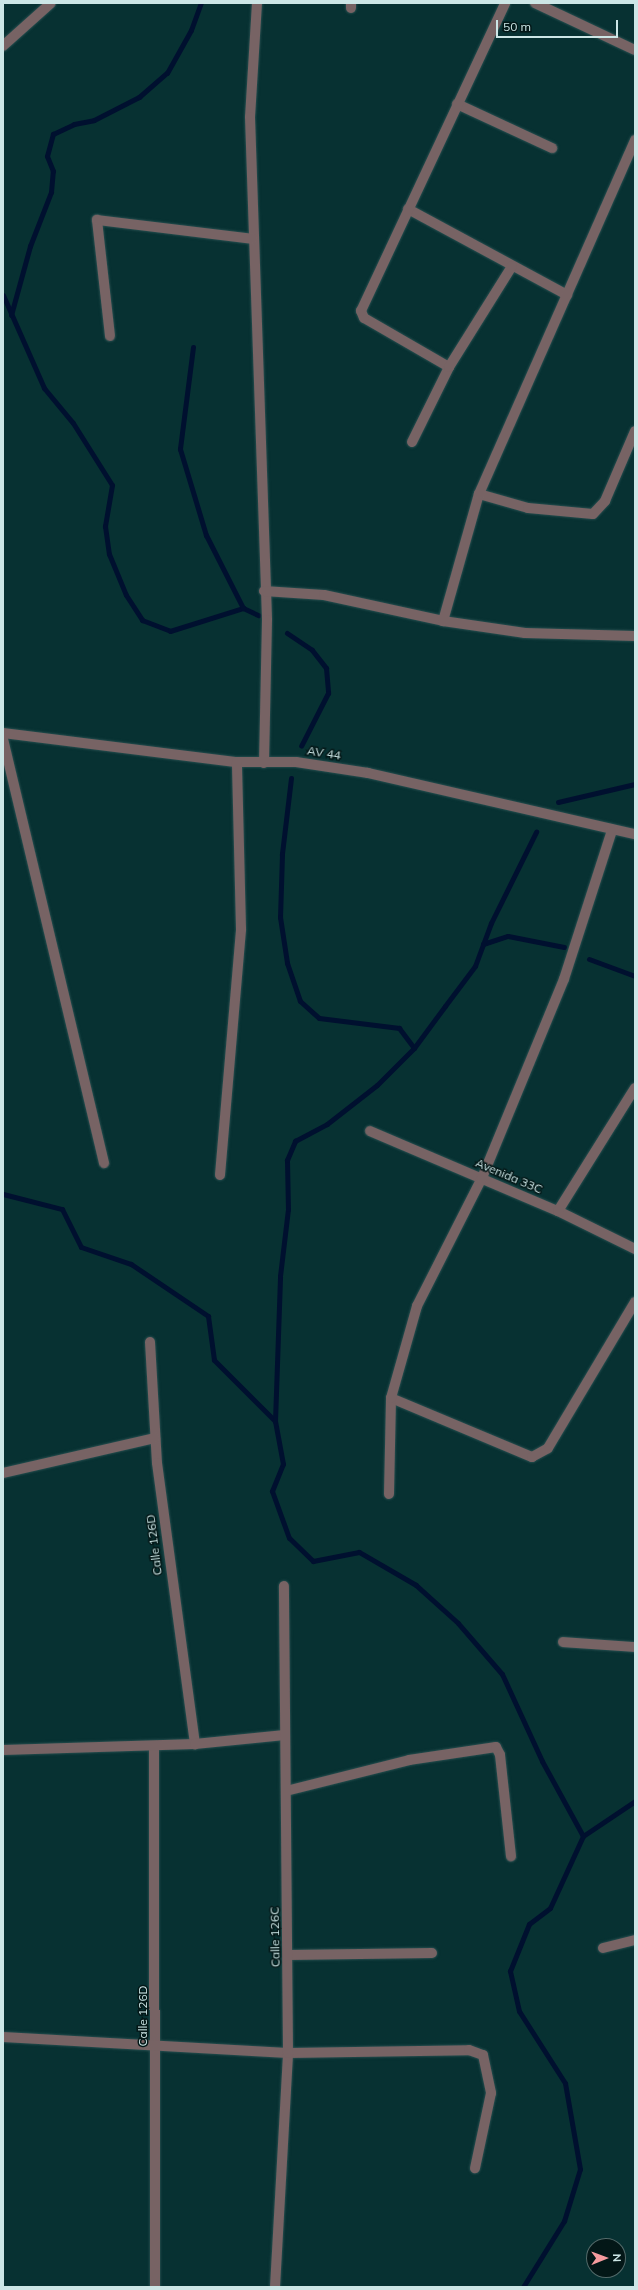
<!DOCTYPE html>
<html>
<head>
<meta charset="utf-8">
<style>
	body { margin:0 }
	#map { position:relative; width:638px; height:2290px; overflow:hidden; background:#073132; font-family:Mulish,sans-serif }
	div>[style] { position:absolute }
	.stream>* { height:5px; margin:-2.5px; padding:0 2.5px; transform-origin:2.5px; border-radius:2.5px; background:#00102f }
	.roads { filter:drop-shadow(0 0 1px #274e4f) drop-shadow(0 0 1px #274e4f) }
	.minor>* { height:10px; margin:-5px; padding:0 5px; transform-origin:5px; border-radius:5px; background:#776364 }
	span { translate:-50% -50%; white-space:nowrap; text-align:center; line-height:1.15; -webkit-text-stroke:3px #031717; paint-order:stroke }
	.street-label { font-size:12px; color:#cce6e6 }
	.frame { position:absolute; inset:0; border:4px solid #cce6e6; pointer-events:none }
	.north { position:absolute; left:586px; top:2238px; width:40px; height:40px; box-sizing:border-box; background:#031717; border:1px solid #536a6a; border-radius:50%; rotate:89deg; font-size:11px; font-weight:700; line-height:16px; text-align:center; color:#cce6e6 }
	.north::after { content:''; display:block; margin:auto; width:14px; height:18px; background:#f59b9e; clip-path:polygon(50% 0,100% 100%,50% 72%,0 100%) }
	.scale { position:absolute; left:496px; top:20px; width:122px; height:18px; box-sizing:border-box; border:2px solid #cce6e6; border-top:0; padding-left:5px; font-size:12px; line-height:14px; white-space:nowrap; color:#cce6e6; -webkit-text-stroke:3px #031717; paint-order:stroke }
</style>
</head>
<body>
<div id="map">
	<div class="stream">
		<i style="left:3px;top:295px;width:102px;rotate:66.2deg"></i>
		<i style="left:44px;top:388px;width:45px;rotate:50.4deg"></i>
		<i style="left:73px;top:423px;width:73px;rotate:57.8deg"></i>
		<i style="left:112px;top:485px;width:42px;rotate:99.7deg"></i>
		<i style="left:105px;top:526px;width:28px;rotate:82deg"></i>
		<i style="left:109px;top:554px;width:44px;rotate:67.5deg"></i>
		<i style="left:126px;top:595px;width:30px;rotate:57deg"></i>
		<i style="left:142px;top:620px;width:30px;rotate:21deg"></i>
		<i style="left:170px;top:631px;width:77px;rotate:-17.5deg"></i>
		<i style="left:243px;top:608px;width:17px;rotate:25deg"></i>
		<i style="left:11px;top:315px;width:72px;rotate:-74.6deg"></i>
		<i style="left:30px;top:246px;width:58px;rotate:-68.7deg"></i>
		<i style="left:51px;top:192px;width:21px;rotate:-85deg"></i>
		<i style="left:53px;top:171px;width:16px;rotate:-112deg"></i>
		<i style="left:47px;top:156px;width:23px;rotate:-75deg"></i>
		<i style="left:53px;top:134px;width:23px;rotate:-25deg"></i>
		<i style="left:74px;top:124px;width:20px;rotate:-11deg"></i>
		<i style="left:94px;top:120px;width:51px;rotate:-27.1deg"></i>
		<i style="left:139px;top:97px;width:37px;rotate:-41deg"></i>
		<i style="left:167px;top:73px;width:49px;rotate:-60.8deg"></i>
		<i style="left:191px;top:30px;width:29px;rotate:-70deg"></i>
		<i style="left:193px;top:347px;width:103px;rotate:97.3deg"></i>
		<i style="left:180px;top:449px;width:90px;rotate:73.2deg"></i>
		<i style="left:206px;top:535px;width:82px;rotate:63.1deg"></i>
		<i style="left:287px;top:633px;width:30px;rotate:34deg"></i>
		<i style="left:312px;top:650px;width:23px;rotate:52deg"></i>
		<i style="left:326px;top:668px;width:25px;rotate:85deg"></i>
		<i style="left:328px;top:693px;width:59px;rotate:117deg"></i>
		<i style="left:291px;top:778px;width:77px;rotate:96.8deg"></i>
		<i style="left:282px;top:854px;width:63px;rotate:91.8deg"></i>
		<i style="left:280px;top:917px;width:47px;rotate:81.3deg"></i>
		<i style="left:287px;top:963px;width:40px;rotate:71.1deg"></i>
		<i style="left:300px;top:1001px;width:25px;rotate:42deg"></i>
		<i style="left:319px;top:1018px;width:81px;rotate:7.1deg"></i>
		<i style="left:399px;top:1028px;width:25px;rotate:53deg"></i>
		<i style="left:558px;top:802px;width:79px;rotate:-13.2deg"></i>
		<i style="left:483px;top:944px;width:26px;rotate:-18deg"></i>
		<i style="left:508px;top:936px;width:57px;rotate:11.1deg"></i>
		<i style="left:589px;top:959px;width:49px;rotate:20.3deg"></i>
		<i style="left:3px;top:1194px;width:61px;rotate:14.3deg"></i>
		<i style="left:62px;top:1209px;width:42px;rotate:63.4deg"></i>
		<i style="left:81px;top:1247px;width:53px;rotate:18.8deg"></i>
		<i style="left:131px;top:1264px;width:93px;rotate:34deg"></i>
		<i style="left:208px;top:1316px;width:44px;rotate:82.2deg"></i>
		<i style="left:214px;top:1360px;width:86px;rotate:45deg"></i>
		<i style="left:583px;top:1836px;width:63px;rotate:-33.9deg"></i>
		<i style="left:523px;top:2287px;width:78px;rotate:-58.2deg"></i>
		<i style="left:564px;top:2221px;width:54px;rotate:-72.9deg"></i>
		<i style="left:580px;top:2169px;width:87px;rotate:-99.9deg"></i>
		<i style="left:565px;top:2083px;width:85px;rotate:-122.6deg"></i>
		<i style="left:519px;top:2011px;width:41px;rotate:-102.7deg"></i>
		<i style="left:510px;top:1971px;width:51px;rotate:-68deg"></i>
		<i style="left:529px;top:1924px;width:26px;rotate:-37deg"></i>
		<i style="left:550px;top:1908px;width:79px;rotate:-65.4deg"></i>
		<i style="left:583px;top:1836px;width:85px;rotate:-118.7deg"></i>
		<i style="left:542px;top:1761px;width:96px;rotate:-114.7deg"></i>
		<i style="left:502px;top:1674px;width:67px;rotate:-130.8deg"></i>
		<i style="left:458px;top:1623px;width:57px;rotate:-137.9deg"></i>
		<i style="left:416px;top:1585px;width:66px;rotate:-149.9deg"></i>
		<i style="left:359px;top:1552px;width:47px;rotate:168.9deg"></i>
		<i style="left:313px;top:1561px;width:33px;rotate:-136deg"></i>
		<i style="left:289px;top:1538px;width:50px;rotate:-109.9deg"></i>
		<i style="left:272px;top:1491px;width:29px;rotate:-68deg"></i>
		<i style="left:283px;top:1464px;width:44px;rotate:-100.5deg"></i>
		<i style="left:275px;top:1421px;width:145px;rotate:-88deg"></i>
		<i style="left:280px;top:1276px;width:67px;rotate:-83.2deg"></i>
		<i style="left:288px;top:1209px;width:49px;rotate:-91.2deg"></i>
		<i style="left:287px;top:1160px;width:21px;rotate:-67deg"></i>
		<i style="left:295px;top:1141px;width:36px;rotate:-28deg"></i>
		<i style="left:327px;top:1124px;width:63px;rotate:-38deg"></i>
		<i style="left:377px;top:1085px;width:52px;rotate:-45deg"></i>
		<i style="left:414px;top:1048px;width:52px;rotate:-53.6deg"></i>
		<i style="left:445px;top:1006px;width:50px;rotate:-53.1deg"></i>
		<i style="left:475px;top:966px;width:46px;rotate:-69.6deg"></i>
		<i style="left:491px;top:923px;width:102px;rotate:-63.7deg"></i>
	</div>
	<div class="roads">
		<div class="minor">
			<i style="left:257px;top:3px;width:114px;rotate:93.5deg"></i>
			<i style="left:250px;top:117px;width:503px;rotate:88.06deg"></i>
			<i style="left:267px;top:620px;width:143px;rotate:91.2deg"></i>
			<i style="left:535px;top:3px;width:110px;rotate:25.2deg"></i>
			<i style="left:351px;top:8px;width:5px;rotate:-90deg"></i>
			<i style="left:3px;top:46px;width:64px;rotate:-41.9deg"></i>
			<i style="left:457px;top:104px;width:105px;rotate:24.9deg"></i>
			<i style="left:408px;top:209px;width:181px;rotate:28.4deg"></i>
			<i style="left:110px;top:336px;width:117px;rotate:-96.4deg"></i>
			<i style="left:97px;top:220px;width:157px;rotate:6.9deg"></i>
			<i style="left:449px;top:367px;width:98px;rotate:-150deg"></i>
			<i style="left:364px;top:318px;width:8px;rotate:-113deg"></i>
			<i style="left:361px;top:311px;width:340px;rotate:-64.9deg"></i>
			<i style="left:412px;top:442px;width:84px;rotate:-63.7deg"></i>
			<i style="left:449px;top:367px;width:119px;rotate:-58deg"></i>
			<i style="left:479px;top:494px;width:51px;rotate:15.9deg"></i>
			<i style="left:528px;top:508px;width:65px;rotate:5.3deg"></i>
			<i style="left:593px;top:514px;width:18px;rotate:-47deg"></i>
			<i style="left:605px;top:501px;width:76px;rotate:-66.8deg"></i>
			<i style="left:264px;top:591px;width:60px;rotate:3.8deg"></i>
			<i style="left:324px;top:595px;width:122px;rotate:12.3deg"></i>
			<i style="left:443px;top:621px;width:83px;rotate:8.3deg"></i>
			<i style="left:525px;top:633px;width:110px;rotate:1.6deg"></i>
			<i style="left:443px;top:621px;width:132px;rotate:-74.2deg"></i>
			<i style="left:479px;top:494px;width:387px;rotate:-66.2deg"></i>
			<i style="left:3px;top:733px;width:236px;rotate:7.1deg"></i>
			<i style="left:237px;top:762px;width:59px"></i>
			<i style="left:296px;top:762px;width:73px;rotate:8.7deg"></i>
			<i style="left:368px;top:773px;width:274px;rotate:12.9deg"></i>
			<i style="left:3px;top:739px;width:436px;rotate:76.6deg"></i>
			<i style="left:370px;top:1131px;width:204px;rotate:23.1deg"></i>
			<i style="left:558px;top:1211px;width:86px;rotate:26.3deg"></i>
			<i style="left:220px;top:1175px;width:247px;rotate:-85.1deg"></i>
			<i style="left:241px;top:929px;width:167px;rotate:-91.4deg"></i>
			<i style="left:558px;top:1211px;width:145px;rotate:-58deg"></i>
			<i style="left:150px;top:1342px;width:121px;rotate:86.7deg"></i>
			<i style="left:157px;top:1463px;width:284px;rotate:82.3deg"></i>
			<i style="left:391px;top:1398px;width:153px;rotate:22.7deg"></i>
			<i style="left:532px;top:1457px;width:18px;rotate:-29deg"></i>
			<i style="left:548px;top:1448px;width:170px;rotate:-59.2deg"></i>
			<i style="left:3px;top:1473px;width:156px;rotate:-13deg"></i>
			<i style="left:389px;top:1494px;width:96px;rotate:-88.8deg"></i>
			<i style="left:391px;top:1398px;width:96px;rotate:-74.2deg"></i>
			<i style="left:417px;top:1306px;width:144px;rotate:-63.1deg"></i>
			<i style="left:482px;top:1178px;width:215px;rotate:-67.6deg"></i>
			<i style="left:564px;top:979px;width:157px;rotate:-72.1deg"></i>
			<i style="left:563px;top:1642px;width:72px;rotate:4deg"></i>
			<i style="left:154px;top:1746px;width:541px;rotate:89.89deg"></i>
			<i style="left:3px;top:1750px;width:192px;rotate:-1.8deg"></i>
			<i style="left:195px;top:1744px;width:90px;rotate:-5.7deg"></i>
			<i style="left:286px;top:1791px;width:127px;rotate:-14.1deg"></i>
			<i style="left:409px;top:1760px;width:88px;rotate:-8.5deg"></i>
			<i style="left:496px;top:1747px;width:9px;rotate:63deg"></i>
			<i style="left:500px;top:1755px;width:102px;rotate:83.8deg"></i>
			<i style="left:603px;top:1948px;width:33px;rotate:-14deg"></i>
			<i style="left:288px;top:1955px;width:144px;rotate:-0.8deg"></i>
			<i style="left:3px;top:2037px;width:285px;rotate:3.2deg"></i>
			<i style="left:288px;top:2053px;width:181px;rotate:-0.9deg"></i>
			<i style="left:469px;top:2050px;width:15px;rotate:20deg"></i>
			<i style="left:483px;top:2055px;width:39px;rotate:78deg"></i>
			<i style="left:491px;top:2093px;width:77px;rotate:102deg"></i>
			<i style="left:275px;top:2287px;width:234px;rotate:-86.8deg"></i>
			<i style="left:288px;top:2053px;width:467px;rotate:-90.5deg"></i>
		</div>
	</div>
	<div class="street-label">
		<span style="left:324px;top:753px;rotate:9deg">AV 44</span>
		<span style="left:509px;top:1176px;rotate:23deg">Avenida 33C</span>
		<span style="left:154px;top:1545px;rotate:-97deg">Calle 126D</span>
		<span style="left:275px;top:1937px;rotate:-91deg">Calle 126C</span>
		<span style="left:143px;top:2016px;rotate:-90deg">Calle 126D</span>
	</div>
	<div class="frame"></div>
	<div class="north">N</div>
	<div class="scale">50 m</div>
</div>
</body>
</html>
